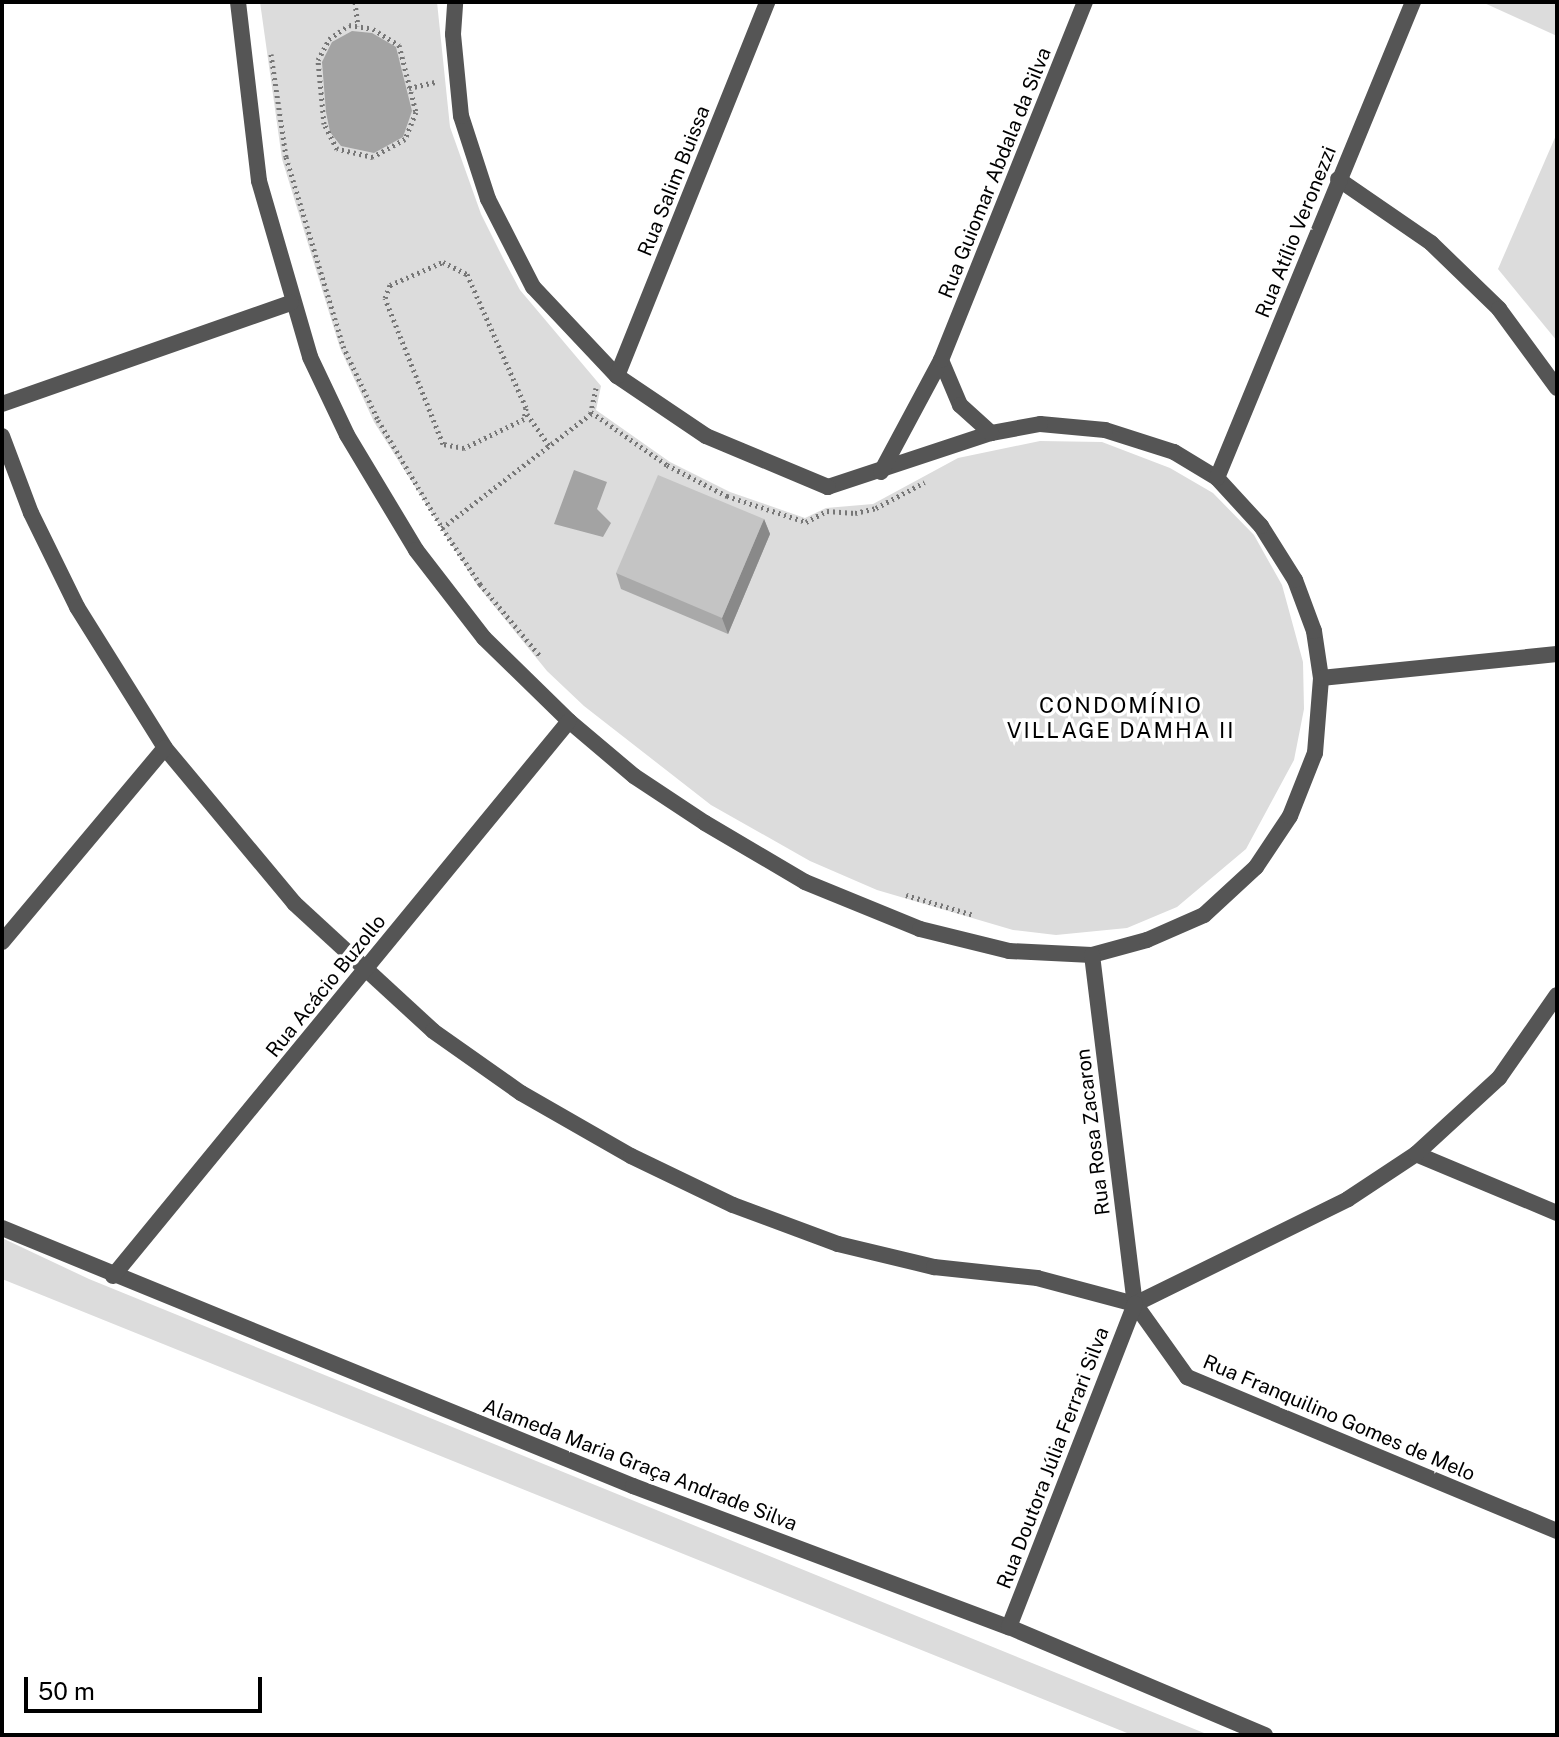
<!DOCTYPE html>
<html>
<head>
<meta charset="utf-8">
<style>
	body { margin:0 }
	#map { position:relative; width:1559px; height:1737px; overflow:hidden; background:#fff; font-family:"Public Sans",sans-serif }
	div>[style] { position:absolute }
	.green>* { inset:0; background:#dcdcdc }
	.water>* { inset:0; background:#a3a3a3 }
	.path>* { height:5px; margin-top:-2.5px; transform-origin:0; background:repeating-linear-gradient(90deg,#777 0 2px,transparent 0 6px) }
	.minor>* { height:16px; margin:-8px; padding:0 8px; transform-origin:8px; border-radius:8px; background:#555 }
	.wall>* { inset:0; background:#a9a9a9 }
	.shaded-wall>* { inset:0; background:#898989 }
	.building>* { inset:0; background:#c4c4c4 }
	span { translate:-50% -50%; white-space:nowrap; text-align:center; line-height:1.15; -webkit-text-stroke:7px #fff; paint-order:stroke }
	.street-label { font-size:20px; color:#000 }
	.neighbourhood-label { font-size:22px; color:#000; letter-spacing:2px }
	.frame { position:absolute; inset:0; border:4px solid #000; pointer-events:none }
	.scale { position:absolute; left:24px; top:1677px; width:238px; height:36px; box-sizing:border-box; border:4px solid #000; border-top:0; padding-left:10px; font-size:24px; line-height:28px; white-space:nowrap; color:#000; -webkit-text-stroke:6px #fff; paint-order:stroke }
</style>
</head>
<body>
<div id="map">
	<div class="green">
		<i style="clip-path:polygon(260px 2px,437px 2px,450px 127px,481px 214px,504px 260px,520px 290px,601px 386px,596px 410px,670px 462px,730px 492px,805px 518px,826px 508px,873px 504px,958px 458px,1040px 441px,1102px 442px,1170px 468px,1213px 493px,1254px 535px,1282px 585px,1303px 662px,1304px 709px,1294px 760px,1246px 849px,1177px 907px,1127px 928px,1056px 935px,1013px 930px,877px 890px,810px 861px,711px 805px,584px 706px,547px 671px,477px 585px,374px 422px,340px 348px,282px 159px)"></i>
		<i style="clip-path:polygon(1482px 2px,1557px 2px,1557px 36px)"></i>
		<i style="clip-path:polygon(1557px 133px,1557px 341px,1498px 269px)"></i>
		<i style="clip-path:polygon(2px 1238px,89px 1279px,1209px 1735px,1132px 1735px,2px 1279px)"></i>
	</div>
	<div class="water">
		<i style="clip-path:polygon(352px 31px,372px 33px,396px 47px,412px 111px,403px 137px,374px 153px,341px 146px,330px 132px,326px 112px,322px 62px,332px 42px)"></i>
		<i style="clip-path:polygon(574px 470px,607px 482px,597px 509px,611px 523px,603px 537px,554px 524px)"></i>
	</div>
	<div class="path">
		<i style="left:355px;top:2px;width:24px;rotate:83deg"></i>
		<i style="left:349px;top:25px;width:24px;rotate:9deg"></i>
		<i style="left:373px;top:29px;width:31px;rotate:32deg"></i>
		<i style="left:399px;top:45px;width:69px;rotate:75.8deg"></i>
		<i style="left:416px;top:112px;width:29px;rotate:112deg"></i>
		<i style="left:405px;top:139px;width:37px;rotate:151deg"></i>
		<i style="left:373px;top:157px;width:37px;rotate:-167deg"></i>
		<i style="left:337px;top:149px;width:28px;rotate:-117deg"></i>
		<i style="left:324px;top:124px;width:64px;rotate:-95.4deg"></i>
		<i style="left:318px;top:60px;width:24px;rotate:-62deg"></i>
		<i style="left:329px;top:39px;width:24px;rotate:-35deg"></i>
		<i style="left:271px;top:54px;width:104px;rotate:81.7deg"></i>
		<i style="left:286px;top:157px;width:197px;rotate:73.2deg"></i>
		<i style="left:343px;top:346px;width:82px;rotate:64.7deg"></i>
		<i style="left:378px;top:420px;width:126px;rotate:59.3deg"></i>
		<i style="left:442px;top:528px;width:68px;rotate:55.8deg"></i>
		<i style="left:480px;top:584px;width:94px;rotate:50.2deg"></i>
		<i style="left:409px;top:88px;width:28px;rotate:-13deg"></i>
		<i style="left:443px;top:262px;width:27px;rotate:27deg"></i>
		<i style="left:467px;top:274px;width:146px;rotate:66.2deg"></i>
		<i style="left:526px;top:408px;width:11px;rotate:100deg"></i>
		<i style="left:524px;top:419px;width:67px;rotate:154.2deg"></i>
		<i style="left:464px;top:448px;width:21px;rotate:-169deg"></i>
		<i style="left:443px;top:444px;width:157px;rotate:-111.7deg"></i>
		<i style="left:385px;top:298px;width:14px;rotate:-69deg"></i>
		<i style="left:390px;top:285px;width:58px;rotate:-23.5deg"></i>
		<i style="left:596px;top:388px;width:25px;rotate:102deg"></i>
		<i style="left:591px;top:412px;width:93px;rotate:34.9deg"></i>
		<i style="left:667px;top:465px;width:68px;rotate:27.3deg"></i>
		<i style="left:727px;top:496px;width:83px;rotate:18.2deg"></i>
		<i style="left:806px;top:522px;width:24px;rotate:-28deg"></i>
		<i style="left:827px;top:511px;width:28px;rotate:4deg"></i>
		<i style="left:855px;top:513px;width:22px;rotate:-13deg"></i>
		<i style="left:876px;top:508px;width:55px;rotate:-28deg"></i>
		<i style="left:527px;top:414px;width:39px;rotate:55deg"></i>
		<i style="left:442px;top:528px;width:189px;rotate:-37.5deg"></i>
		<i style="left:906px;top:895px;width:71px;rotate:16.4deg"></i>
	</div>
	<div class="minor">
		<i style="left:238px;top:2px;width:180px;rotate:83.3deg"></i>
		<i style="left:259px;top:181px;width:183px;rotate:73.8deg"></i>
		<i style="left:310px;top:357px;width:86px;rotate:64.6deg"></i>
		<i style="left:347px;top:435px;width:134px;rotate:59deg"></i>
		<i style="left:416px;top:550px;width:111px;rotate:52.3deg"></i>
		<i style="left:484px;top:638px;width:119px;rotate:44.3deg"></i>
		<i style="left:569px;top:721px;width:85px;rotate:40.2deg"></i>
		<i style="left:634px;top:776px;width:85px;rotate:33.5deg"></i>
		<i style="left:705px;top:823px;width:116px;rotate:30.5deg"></i>
		<i style="left:805px;top:882px;width:124px;rotate:22.2deg"></i>
		<i style="left:920px;top:929px;width:92px;rotate:13.9deg"></i>
		<i style="left:1009px;top:951px;width:83px;rotate:2.8deg"></i>
		<i style="left:1092px;top:955px;width:57px;rotate:-15.3deg"></i>
		<i style="left:1147px;top:940px;width:62px;rotate:-23.7deg"></i>
		<i style="left:1204px;top:915px;width:71px;rotate:-42.7deg"></i>
		<i style="left:1256px;top:867px;width:61px;rotate:-56.3deg"></i>
		<i style="left:1290px;top:816px;width:68px;rotate:-68.4deg"></i>
		<i style="left:1315px;top:753px;width:75px;rotate:-85.4deg"></i>
		<i style="left:1321px;top:678px;width:48px;rotate:-98.5deg"></i>
		<i style="left:1314px;top:631px;width:54px;rotate:-110.4deg"></i>
		<i style="left:1295px;top:580px;width:64px;rotate:-122.2deg"></i>
		<i style="left:1261px;top:526px;width:65px;rotate:-132.5deg"></i>
		<i style="left:1217px;top:478px;width:50px;rotate:-148.8deg"></i>
		<i style="left:1174px;top:452px;width:72px;rotate:-162.3deg"></i>
		<i style="left:1105px;top:430px;width:65px;rotate:-174.7deg"></i>
		<i style="left:1040px;top:424px;width:50px;rotate:169.6deg"></i>
		<i style="left:991px;top:433px;width:172px;rotate:161.7deg"></i>
		<i style="left:828px;top:487px;width:132px;rotate:-157.3deg"></i>
		<i style="left:706px;top:436px;width:107px;rotate:-146deg"></i>
		<i style="left:617px;top:376px;width:122px;rotate:-133.3deg"></i>
		<i style="left:533px;top:287px;width:99px;rotate:-117.1deg"></i>
		<i style="left:488px;top:199px;width:87px;rotate:-108deg"></i>
		<i style="left:461px;top:116px;width:82px;rotate:-95.6deg"></i>
		<i style="left:453px;top:34px;width:32px;rotate:-86deg"></i>
		<i style="left:1338px;top:179px;width:113px;rotate:34.5deg"></i>
		<i style="left:1431px;top:243px;width:95px;rotate:44.1deg"></i>
		<i style="left:1499px;top:309px;width:98px;rotate:53.7deg"></i>
		<i style="left:941px;top:360px;width:49px;rotate:67.1deg"></i>
		<i style="left:960px;top:405px;width:42px;rotate:42.1deg"></i>
		<i style="left:617px;top:376px;width:403px;rotate:-68.1deg"></i>
		<i style="left:2px;top:404px;width:306px;rotate:-19.3deg"></i>
		<i style="left:2px;top:436px;width:82px;rotate:69.4deg"></i>
		<i style="left:31px;top:513px;width:105px;rotate:63.9deg"></i>
		<i style="left:77px;top:607px;width:166px;rotate:58deg"></i>
		<i style="left:165px;top:748px;width:202px;rotate:50.2deg"></i>
		<i style="left:294px;top:903px;width:189px;rotate:42.6deg"></i>
		<i style="left:433px;top:1031px;width:108px;rotate:35.2deg"></i>
		<i style="left:521px;top:1093px;width:127px;rotate:29.8deg"></i>
		<i style="left:631px;top:1156px;width:113px;rotate:25.7deg"></i>
		<i style="left:733px;top:1205px;width:112px;rotate:20.4deg"></i>
		<i style="left:838px;top:1244px;width:99px;rotate:13.5deg"></i>
		<i style="left:934px;top:1267px;width:104px;rotate:6.1deg"></i>
		<i style="left:1037px;top:1278px;width:101px;rotate:14.9deg"></i>
		<i style="left:881px;top:472px;width:127px;rotate:-61.8deg"></i>
		<i style="left:941px;top:360px;width:386px;rotate:-68.1deg"></i>
		<i style="left:1217px;top:478px;width:515px;rotate:-67.62deg"></i>
		<i style="left:1321px;top:678px;width:237px;rotate:-5.8deg"></i>
		<i style="left:2px;top:942px;width:253px;rotate:-50deg"></i>
		<i style="left:1092px;top:955px;width:352px;rotate:83deg"></i>
		<i style="left:1135px;top:1304px;width:90px;rotate:54.5deg"></i>
		<i style="left:1187px;top:1377px;width:401px;rotate:22.6deg"></i>
		<i style="left:1416px;top:1154px;width:153px;rotate:22.7deg"></i>
		<i style="left:2px;top:1228px;width:682px;rotate:22.24deg"></i>
		<i style="left:633px;top:1486px;width:402px;rotate:20.6deg"></i>
		<i style="left:1009px;top:1627px;width:278px;rotate:22.9deg"></i>
		<i style="left:113px;top:1276px;width:718px;rotate:-50.59deg"></i>
		<i style="left:1135px;top:1304px;width:237px;rotate:-26.2deg"></i>
		<i style="left:1348px;top:1199px;width:82px;rotate:-33.5deg"></i>
		<i style="left:1416px;top:1154px;width:113px;rotate:-42.5deg"></i>
		<i style="left:1499px;top:1078px;width:101px;rotate:-55.1deg"></i>
		<i style="left:1009px;top:1627px;width:347px;rotate:-68.7deg"></i>
	</div>
	<div class="wall">
		<i style="clip-path:polygon(764px 519px,770px 534px,728px 634px,621px 589px,616px 573px)"></i>
	</div>
	<div class="shaded-wall">
		<i style="clip-path:polygon(764px 519px,770px 534px,728px 634px,722px 618px)"></i>
	</div>
	<div class="building">
		<i style="clip-path:polygon(658px 475px,764px 519px,722px 618px,616px 573px)"></i>
	</div>
	<div class="street-label">
		<span style="left:995px;top:173px;rotate:-68deg">Rua Guiomar Abdala da Silva</span>
		<span style="left:674px;top:181px;rotate:-68deg">Rua Salim Buissa</span>
		<span style="left:1296px;top:232px;rotate:-68deg">Rua Atílio Veronezzi</span>
		<span style="left:326px;top:986px;rotate:-51deg">Rua Acácio Buzollo</span>
		<span style="left:1093px;top:1132px;rotate:-97deg">Rua Rosa Zacaron</span>
		<span style="left:1339px;top:1418px;rotate:23deg">Rua Franquilino Gomes de Melo</span>
		<span style="left:1053px;top:1458px;rotate:-69deg">Rua Doutora Júlia Ferrari Silva</span>
		<span style="left:640px;top:1465px;rotate:21deg">Alameda Maria Graça Andrade Silva</span>
	</div>
	<div class="neighbourhood-label">
		<span style="left:1121px;top:718px">CONDOMÍNIO<br>VILLAGE DAMHA II</span>
	</div>
	<div class="frame"></div>
	<div class="scale">50 m</div>
</div>
</body>
</html>
